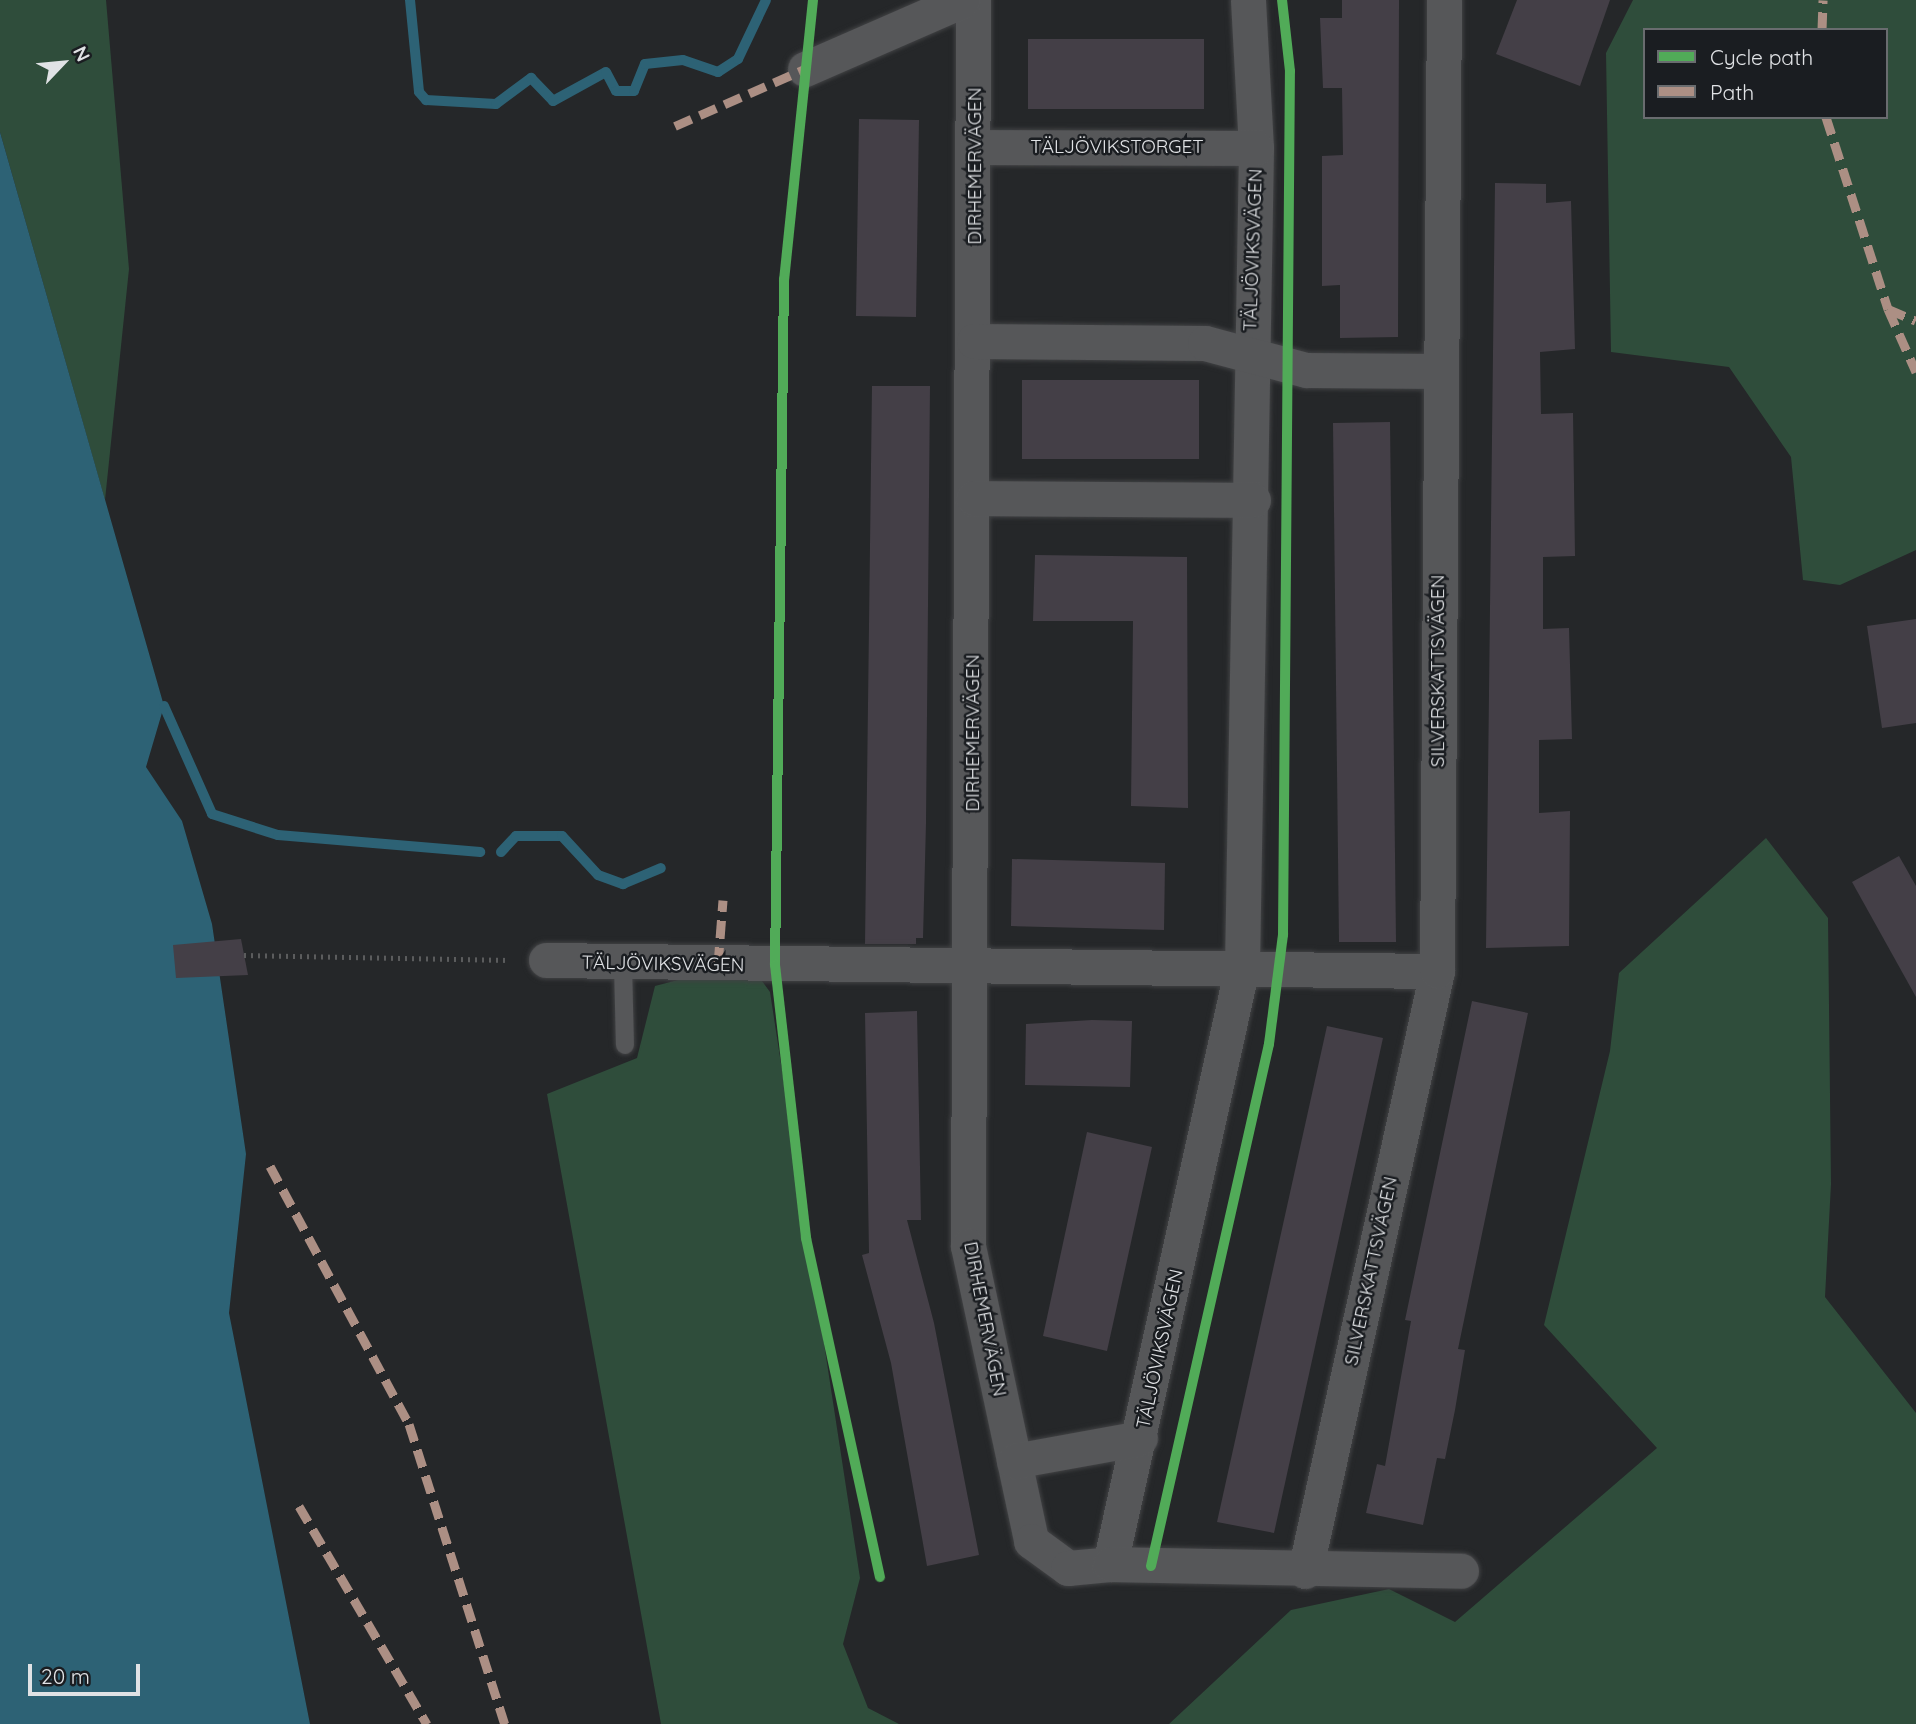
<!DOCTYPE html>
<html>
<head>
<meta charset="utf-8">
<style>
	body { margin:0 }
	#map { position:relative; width:1916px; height:1724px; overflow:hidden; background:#252729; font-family:Quicksand,sans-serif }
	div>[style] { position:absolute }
	.green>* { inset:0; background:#2f4d3b }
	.water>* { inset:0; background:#2d6275 }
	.stream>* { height:10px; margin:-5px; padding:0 5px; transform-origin:5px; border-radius:5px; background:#2d6275 }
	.building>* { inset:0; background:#443f47 }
	.path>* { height:4.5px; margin-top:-2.25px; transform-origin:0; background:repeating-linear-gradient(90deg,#5b5c5d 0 2px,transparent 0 7px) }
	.roads { filter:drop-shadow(0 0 2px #414244) drop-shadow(0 0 2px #414244) }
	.service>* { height:18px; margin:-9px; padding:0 9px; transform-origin:9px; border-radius:9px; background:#565759 }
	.minor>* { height:35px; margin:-17.5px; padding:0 17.5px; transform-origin:17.5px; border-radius:17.5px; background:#565759 }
	.quiet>* { height:9px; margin-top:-4.5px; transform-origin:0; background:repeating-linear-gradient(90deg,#ac8f84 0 18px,transparent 0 27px) }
	.cycleway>* { height:10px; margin:-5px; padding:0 5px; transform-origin:5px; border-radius:5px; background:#51ab58 }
	span { translate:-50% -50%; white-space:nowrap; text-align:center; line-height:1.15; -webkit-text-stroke:5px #1a1d21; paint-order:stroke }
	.street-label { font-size:19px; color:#e0e2e5 }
	.legend { position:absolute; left:1643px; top:28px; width:245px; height:91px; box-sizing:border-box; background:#1a1d21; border:2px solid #696c6f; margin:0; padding:9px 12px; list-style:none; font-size:21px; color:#e0e2e5 }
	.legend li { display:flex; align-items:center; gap:14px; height:35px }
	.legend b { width:35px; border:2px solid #696c6f }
	.north { position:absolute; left:28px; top:28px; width:70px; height:70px; -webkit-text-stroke:5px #1a1d21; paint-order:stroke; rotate:64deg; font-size:19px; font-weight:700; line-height:28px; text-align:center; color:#e0e2e5 }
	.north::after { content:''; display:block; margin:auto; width:24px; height:32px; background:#e0e2e5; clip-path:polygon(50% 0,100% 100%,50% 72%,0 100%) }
	.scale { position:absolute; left:28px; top:1664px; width:112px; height:32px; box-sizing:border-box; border:4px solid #e0e2e5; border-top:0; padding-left:9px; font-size:21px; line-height:24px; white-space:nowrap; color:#e0e2e5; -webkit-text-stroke:5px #1a1d21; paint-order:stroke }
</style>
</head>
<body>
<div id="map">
	<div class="green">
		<i style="clip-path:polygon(0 0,106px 0,129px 269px,105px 500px,0 132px)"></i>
		<i style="clip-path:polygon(evenodd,1633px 0,1916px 0,1916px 550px,1840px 585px,1803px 580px,1791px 457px,1729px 367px,1611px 352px,1606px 53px,1633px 0,1645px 30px,1886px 30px,1886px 117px,1645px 117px,1645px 30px)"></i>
		<i style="clip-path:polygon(1766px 838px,1828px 918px,1831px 1184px,1825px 1297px,1916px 1413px,1916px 1724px,1169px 1724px,1291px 1610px,1389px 1589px,1455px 1622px,1657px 1448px,1544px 1325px,1610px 1051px,1619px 973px)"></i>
		<i style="clip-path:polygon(693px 976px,762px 981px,770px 992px,860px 1578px,843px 1644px,868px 1708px,899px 1724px,661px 1724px,547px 1094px,637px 1058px,655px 986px)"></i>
	</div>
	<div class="water">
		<i style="clip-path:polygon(0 132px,164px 706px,146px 767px,182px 821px,212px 924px,246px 1154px,229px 1313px,310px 1724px,0 1724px)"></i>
	</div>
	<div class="stream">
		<i style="left:410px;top:0;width:92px;rotate:84.4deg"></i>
		<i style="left:419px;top:92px;width:11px;rotate:49deg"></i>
		<i style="left:426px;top:100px;width:70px;rotate:3.3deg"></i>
		<i style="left:496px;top:104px;width:44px;rotate:-36.6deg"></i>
		<i style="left:531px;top:78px;width:32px;rotate:46deg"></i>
		<i style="left:553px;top:101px;width:60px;rotate:-28.7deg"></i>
		<i style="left:606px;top:72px;width:21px;rotate:62deg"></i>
		<i style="left:616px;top:91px;width:18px"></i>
		<i style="left:634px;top:91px;width:29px;rotate:-68deg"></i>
		<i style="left:645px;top:64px;width:38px;rotate:-6deg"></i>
		<i style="left:683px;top:60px;width:37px;rotate:19deg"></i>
		<i style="left:718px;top:72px;width:24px;rotate:-33deg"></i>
		<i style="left:738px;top:59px;width:65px;rotate:-64.6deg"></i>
		<i style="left:164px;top:706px;width:118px;rotate:66deg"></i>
		<i style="left:212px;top:814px;width:69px;rotate:17.7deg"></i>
		<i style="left:278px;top:835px;width:203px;rotate:4.8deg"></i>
		<i style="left:501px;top:852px;width:22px;rotate:-47deg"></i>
		<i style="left:516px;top:836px;width:46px"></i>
		<i style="left:562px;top:836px;width:53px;rotate:47.3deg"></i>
		<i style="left:598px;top:875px;width:27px;rotate:20deg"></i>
		<i style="left:623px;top:884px;width:41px;rotate:-22.8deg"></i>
	</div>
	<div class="building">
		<i style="clip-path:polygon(1342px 0,1399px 0,1398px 337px,1340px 338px,1340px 285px,1322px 286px,1322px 156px,1343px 155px,1342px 88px,1323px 88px,1320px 18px,1342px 18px)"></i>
		<i style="clip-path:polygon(1517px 0,1610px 0,1580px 86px,1496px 54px)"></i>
		<i style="clip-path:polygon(1028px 39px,1204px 39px,1204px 109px,1028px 109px)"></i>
		<i style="clip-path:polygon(859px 119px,919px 120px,916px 317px,856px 316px)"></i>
		<i style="clip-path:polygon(1495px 183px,1546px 184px,1546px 203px,1571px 201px,1575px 349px,1540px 352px,1541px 414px,1573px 413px,1575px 556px,1543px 557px,1543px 629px,1569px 628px,1572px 739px,1539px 740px,1539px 813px,1570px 811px,1569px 946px,1486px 948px)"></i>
		<i style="clip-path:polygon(1022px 380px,1199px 380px,1199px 459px,1022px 459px)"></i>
		<i style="clip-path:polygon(872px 386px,930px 386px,926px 823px,923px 938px,916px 938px,916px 944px,865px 944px)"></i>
		<i style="clip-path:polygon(1390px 422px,1396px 942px,1339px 942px,1333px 423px)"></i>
		<i style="clip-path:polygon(1035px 555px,1187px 557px,1188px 808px,1131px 806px,1133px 621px,1033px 621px)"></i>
		<i style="clip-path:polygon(1916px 619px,1916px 723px,1882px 728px,1867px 626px)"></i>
		<i style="clip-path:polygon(1899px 856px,1916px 886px,1916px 997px,1852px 882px)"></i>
		<i style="clip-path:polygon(1012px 859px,1165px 863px,1164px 930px,1011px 926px)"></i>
		<i style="clip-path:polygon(241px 939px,248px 975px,176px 978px,173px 945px)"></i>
		<i style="clip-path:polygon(1472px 1001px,1528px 1013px,1458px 1349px,1465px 1350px,1455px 1410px,1445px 1459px,1437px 1458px,1423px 1525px,1366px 1513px,1377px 1464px,1385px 1466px,1411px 1321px,1405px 1320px)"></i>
		<i style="clip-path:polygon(917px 1011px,921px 1220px,907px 1220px,934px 1323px,979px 1555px,927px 1566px,891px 1363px,862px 1255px,869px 1253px,865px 1013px)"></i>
		<i style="clip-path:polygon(1092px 1020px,1132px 1021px,1130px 1087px,1025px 1085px,1026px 1024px)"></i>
		<i style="clip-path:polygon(1327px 1026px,1383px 1038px,1274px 1533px,1217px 1522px)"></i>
		<i style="clip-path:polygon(1087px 1132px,1152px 1147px,1107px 1351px,1043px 1336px)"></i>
	</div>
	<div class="path">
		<i style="left:244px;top:955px;width:266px;rotate:1.1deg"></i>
	</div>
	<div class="roads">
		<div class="service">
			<i style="left:623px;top:965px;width:80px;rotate:88.6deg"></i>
		</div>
		<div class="minor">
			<i style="left:973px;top:0;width:1246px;rotate:90.23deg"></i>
			<i style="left:968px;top:1246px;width:302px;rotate:77.9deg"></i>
			<i style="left:1031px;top:1541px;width:46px;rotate:36.1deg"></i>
			<i style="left:1068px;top:1568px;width:42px;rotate:-5.4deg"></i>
			<i style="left:1110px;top:1564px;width:611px;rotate:-77.53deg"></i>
			<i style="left:1242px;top:967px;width:819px;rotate:-89.02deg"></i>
			<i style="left:1256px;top:148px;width:148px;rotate:-93.1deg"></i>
			<i style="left:805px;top:69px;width:172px;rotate:-23.6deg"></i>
			<i style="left:977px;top:147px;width:279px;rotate:0.2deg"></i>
			<i style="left:974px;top:341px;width:231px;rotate:0.5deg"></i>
			<i style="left:1205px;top:343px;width:105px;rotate:15deg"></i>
			<i style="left:1306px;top:370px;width:134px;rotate:0.4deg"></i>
			<i style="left:973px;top:498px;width:280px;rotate:0.4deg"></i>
			<i style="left:546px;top:960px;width:891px;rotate:0.71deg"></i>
			<i style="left:1014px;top:1461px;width:128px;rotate:-10.3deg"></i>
			<i style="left:1110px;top:1564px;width:351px;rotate:1.1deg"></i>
			<i style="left:1305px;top:1571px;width:614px;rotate:-77.59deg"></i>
			<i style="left:1437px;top:971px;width:971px;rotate:-89.59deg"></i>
		</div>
	</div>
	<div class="quiet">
		<i style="left:1822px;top:30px;width:30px;rotate:-88deg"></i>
		<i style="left:1826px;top:117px;width:202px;rotate:72.1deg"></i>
		<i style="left:1888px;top:309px;width:69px;rotate:66deg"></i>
		<i style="left:675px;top:126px;width:142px;rotate:-23.7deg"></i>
		<i style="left:1888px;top:309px;width:30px;rotate:23deg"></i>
		<i style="left:718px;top:965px;width:65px;rotate:-85.6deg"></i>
		<i style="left:270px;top:1166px;width:293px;rotate:61.7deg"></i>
		<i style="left:409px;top:1424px;width:315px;rotate:72.3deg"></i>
		<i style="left:299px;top:1506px;width:253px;rotate:59.6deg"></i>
	</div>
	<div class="cycleway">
		<i style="left:813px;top:0;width:281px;rotate:95.9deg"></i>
		<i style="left:784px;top:279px;width:686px;rotate:90.75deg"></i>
		<i style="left:775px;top:965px;width:275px;rotate:83.5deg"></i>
		<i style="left:806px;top:1238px;width:347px;rotate:77.7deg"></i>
		<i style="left:1151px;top:1566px;width:535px;rotate:-77.26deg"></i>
		<i style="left:1269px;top:1044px;width:110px;rotate:-82.7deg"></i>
		<i style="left:1283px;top:935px;width:864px;rotate:-89.54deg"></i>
		<i style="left:1290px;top:71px;width:71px;rotate:-96.4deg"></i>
	</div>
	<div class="street-label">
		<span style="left:1117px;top:147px">TÄLJÖVIKSTORGET</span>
		<span style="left:975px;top:166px;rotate:-90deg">DIRHEMERVÄGEN</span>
		<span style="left:1253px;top:250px;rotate:-88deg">TÄLJÖVIKSVÄGEN</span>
		<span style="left:1438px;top:671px;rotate:-90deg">SILVERSKATTSVÄGEN</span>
		<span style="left:973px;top:733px;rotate:-90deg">DIRHEMERVÄGEN</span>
		<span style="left:663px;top:964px;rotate:1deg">TÄLJÖVIKSVÄGEN</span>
		<span style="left:1371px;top:1271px;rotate:-78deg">SILVERSKATTSVÄGEN</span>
		<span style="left:985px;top:1319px;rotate:79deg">DIRHEMERVÄGEN</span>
		<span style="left:1160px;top:1349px;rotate:-78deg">TÄLJÖVIKSVÄGEN</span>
	</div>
	<ul class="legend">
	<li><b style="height:9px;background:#51ab58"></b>Cycle path</li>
	<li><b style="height:9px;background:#ac8f84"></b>Path</li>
	</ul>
	<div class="north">N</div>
	<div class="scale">20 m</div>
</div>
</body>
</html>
